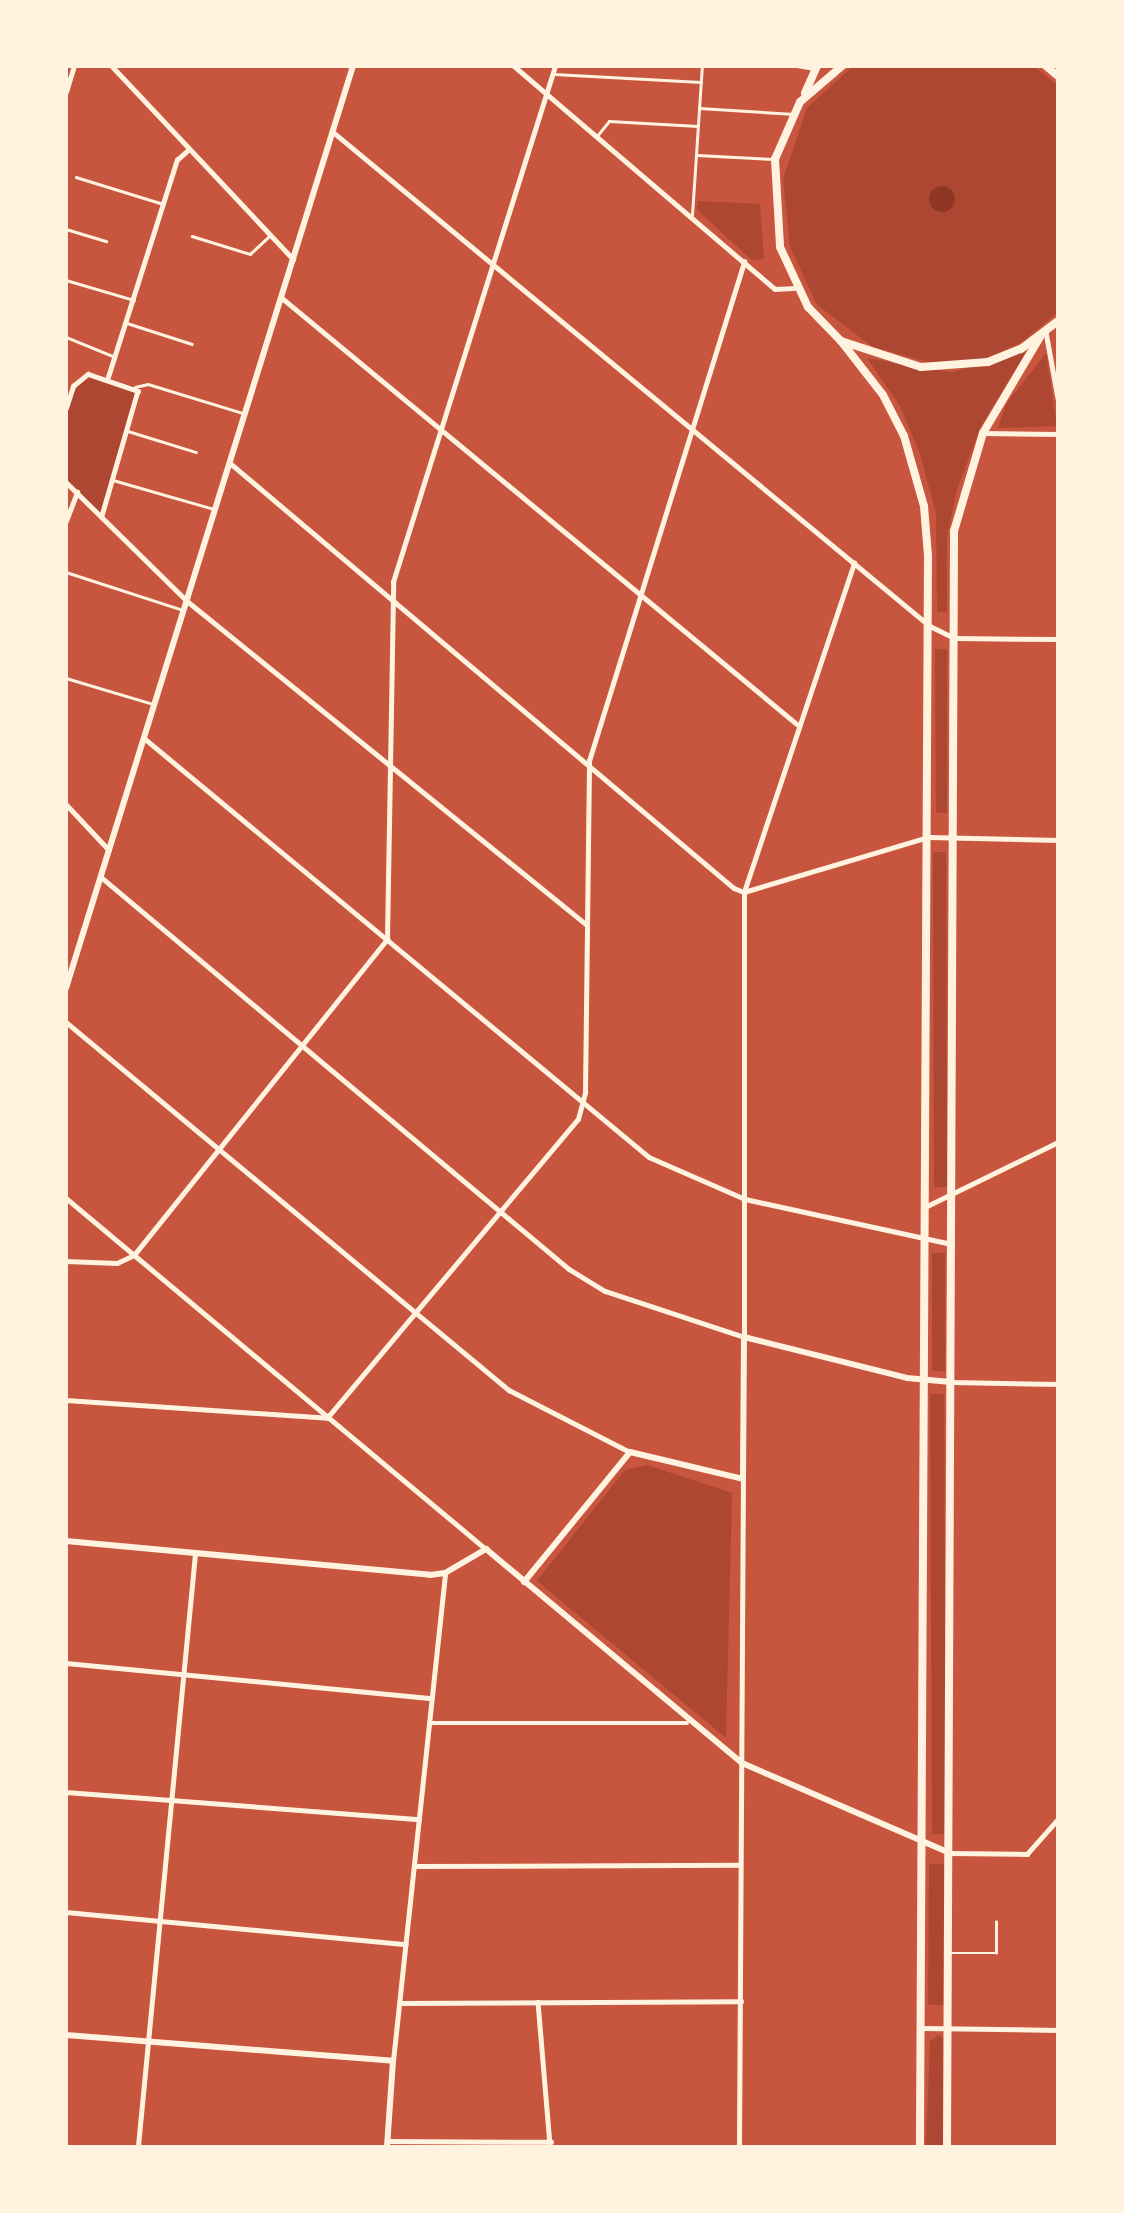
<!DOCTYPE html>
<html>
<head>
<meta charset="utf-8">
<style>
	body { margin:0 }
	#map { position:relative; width:1124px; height:2213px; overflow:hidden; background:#c8553d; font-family:Helvetica,sans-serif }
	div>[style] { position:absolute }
	.green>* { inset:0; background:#ae4732 }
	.water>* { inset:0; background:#8f3625 }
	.round { border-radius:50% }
	.service>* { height:2.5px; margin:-1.25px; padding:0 1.25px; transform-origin:1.25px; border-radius:1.25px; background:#fff3e0 }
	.minor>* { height:4.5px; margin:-2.25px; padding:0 2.25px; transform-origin:2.25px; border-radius:2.25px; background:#fff3e0 }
	.tertiary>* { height:6px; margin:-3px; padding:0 3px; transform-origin:3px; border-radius:3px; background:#fff3e0 }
	.primary>* { height:8px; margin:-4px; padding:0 4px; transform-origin:4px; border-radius:4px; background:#fff3e0 }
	span { translate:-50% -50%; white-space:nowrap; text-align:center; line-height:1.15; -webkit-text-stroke:5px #fff3e0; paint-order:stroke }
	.frame { position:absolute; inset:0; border:68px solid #fff3e0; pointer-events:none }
</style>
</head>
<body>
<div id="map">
	<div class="green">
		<i style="clip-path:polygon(852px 67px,1035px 67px,1057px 85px,1057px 313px,1022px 342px,984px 359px,931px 363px,873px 347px,817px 305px,790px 247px,783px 179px,807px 108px)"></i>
		<i style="clip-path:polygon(698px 201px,760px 204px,764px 259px,752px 260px,697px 210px)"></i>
		<i style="clip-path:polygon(1026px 352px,980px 428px,957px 490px,947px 536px,947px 612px,937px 612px,936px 513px,920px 454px,900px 406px,867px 358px,952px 372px)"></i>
		<i style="clip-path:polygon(1046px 353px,1057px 426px,998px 428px,1006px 404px)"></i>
		<i style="clip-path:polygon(94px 374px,135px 387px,139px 399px,102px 516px,67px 482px,66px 408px,82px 376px)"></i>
		<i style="clip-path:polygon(935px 649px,947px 649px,947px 813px,936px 813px)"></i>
		<i style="clip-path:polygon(933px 852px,946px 852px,947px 1187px,934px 1187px)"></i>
		<i style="clip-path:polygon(932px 1253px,945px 1253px,945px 1371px,932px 1371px)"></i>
		<i style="clip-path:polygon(930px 1394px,944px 1394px,946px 1834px,932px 1834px)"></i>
		<i style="clip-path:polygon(647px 1465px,732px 1493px,726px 1738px,537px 1581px,625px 1470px)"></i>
		<i style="clip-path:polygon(929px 1864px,947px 1864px,945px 2005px,928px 2005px)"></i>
		<i style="clip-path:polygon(939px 2035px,945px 2040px,944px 2146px,926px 2146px,930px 2041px)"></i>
	</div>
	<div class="water">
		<i class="round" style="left:929px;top:186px;width:26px;height:26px"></i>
	</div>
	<div class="service">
		<i style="left:797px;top:66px;width:17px;rotate:10deg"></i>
		<i style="left:554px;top:74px;width:147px;rotate:3.1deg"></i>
		<i style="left:699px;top:108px;width:95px;rotate:3.6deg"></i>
		<i style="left:597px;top:136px;width:19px;rotate:-51deg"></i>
		<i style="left:609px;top:121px;width:89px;rotate:3.2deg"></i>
		<i style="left:697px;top:155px;width:77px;rotate:3deg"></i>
		<i style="left:76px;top:177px;width:91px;rotate:17.2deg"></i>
		<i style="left:692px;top:215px;width:149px;rotate:-86.2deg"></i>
		<i style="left:66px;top:229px;width:42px;rotate:16.7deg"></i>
		<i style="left:192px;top:236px;width:61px;rotate:17.2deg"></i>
		<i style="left:250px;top:254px;width:25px;rotate:-43deg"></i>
		<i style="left:66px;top:280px;width:71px;rotate:16.4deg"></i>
		<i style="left:127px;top:323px;width:68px;rotate:17.9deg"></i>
		<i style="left:66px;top:337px;width:53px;rotate:22.2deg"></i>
		<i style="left:135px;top:387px;width:13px;rotate:-13deg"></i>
		<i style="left:148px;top:384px;width:99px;rotate:17deg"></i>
		<i style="left:128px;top:431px;width:71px;rotate:17.2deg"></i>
		<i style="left:113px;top:480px;width:105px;rotate:16deg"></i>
		<i style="left:66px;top:572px;width:123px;rotate:18deg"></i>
		<i style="left:66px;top:678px;width:91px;rotate:16.6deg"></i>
		<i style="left:951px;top:1953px;width:45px"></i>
		<i style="left:996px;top:1953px;width:31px;rotate:-90deg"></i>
	</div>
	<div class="minor">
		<i style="left:112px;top:66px;width:265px;rotate:46.8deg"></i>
		<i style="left:514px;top:66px;width:343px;rotate:40.5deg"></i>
		<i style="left:775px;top:289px;width:21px;rotate:-3deg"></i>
		<i style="left:66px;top:92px;width:27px;rotate:-73deg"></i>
		<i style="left:333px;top:132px;width:775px;rotate:39.61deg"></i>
		<i style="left:930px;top:626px;width:28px;rotate:26deg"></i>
		<i style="left:955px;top:638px;width:103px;rotate:0.6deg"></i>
		<i style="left:282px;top:298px;width:668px;rotate:39.6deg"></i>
		<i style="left:1046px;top:332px;width:67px;rotate:79.7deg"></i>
		<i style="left:108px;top:377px;width:228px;rotate:-72.4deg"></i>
		<i style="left:177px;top:160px;width:13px;rotate:-42deg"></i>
		<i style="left:66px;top:408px;width:23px;rotate:-72deg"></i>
		<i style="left:73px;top:386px;width:19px;rotate:-39deg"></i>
		<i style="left:88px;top:374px;width:53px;rotate:18.8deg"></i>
		<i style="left:138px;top:391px;width:130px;rotate:106.1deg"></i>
		<i style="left:984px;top:433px;width:74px;rotate:0.8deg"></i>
		<i style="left:230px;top:463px;width:659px;rotate:40.14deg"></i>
		<i style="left:734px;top:888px;width:11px;rotate:22deg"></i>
		<i style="left:744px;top:892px;width:193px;rotate:-16.6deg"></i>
		<i style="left:929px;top:837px;width:129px;rotate:1.3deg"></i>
		<i style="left:66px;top:482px;width:168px;rotate:44.5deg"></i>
		<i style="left:186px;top:600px;width:516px;rotate:39.02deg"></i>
		<i style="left:66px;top:521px;width:31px;rotate:-69deg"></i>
		<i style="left:144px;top:738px;width:656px;rotate:39.68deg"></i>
		<i style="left:649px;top:1157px;width:105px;rotate:23.6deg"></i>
		<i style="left:745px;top:1199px;width:211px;rotate:12.3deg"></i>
		<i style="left:66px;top:804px;width:63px;rotate:46.9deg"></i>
		<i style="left:101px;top:877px;width:610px;rotate:39.95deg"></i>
		<i style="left:569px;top:1269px;width:42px;rotate:31.4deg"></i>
		<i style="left:605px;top:1291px;width:146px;rotate:18.3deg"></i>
		<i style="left:744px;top:1337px;width:445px;rotate:-90deg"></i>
		<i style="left:744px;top:892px;width:347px;rotate:-71.5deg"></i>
		<i style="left:66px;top:1022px;width:576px;rotate:39.72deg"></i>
		<i style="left:509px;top:1390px;width:136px;rotate:27.1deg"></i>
		<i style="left:66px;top:1198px;width:547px;rotate:39.89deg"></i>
		<i style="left:927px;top:1206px;width:146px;rotate:-26deg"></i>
		<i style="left:66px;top:1261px;width:51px;rotate:2.2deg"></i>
		<i style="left:117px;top:1263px;width:19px;rotate:-25deg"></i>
		<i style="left:134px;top:1255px;width:405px;rotate:-51.3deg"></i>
		<i style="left:387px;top:939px;width:357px;rotate:-89deg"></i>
		<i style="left:393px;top:582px;width:541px;rotate:-72.57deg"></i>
		<i style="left:951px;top:1382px;width:107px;rotate:1.1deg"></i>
		<i style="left:66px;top:1400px;width:262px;rotate:3.9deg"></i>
		<i style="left:327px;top:1418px;width:390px;rotate:-50deg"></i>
		<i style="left:578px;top:1119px;width:28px;rotate:-75deg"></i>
		<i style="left:585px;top:1092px;width:331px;rotate:-89.3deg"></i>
		<i style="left:589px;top:761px;width:523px;rotate:-72.74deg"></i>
		<i style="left:66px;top:1663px;width:367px;rotate:5.5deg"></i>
		<i style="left:429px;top:1723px;width:258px"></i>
		<i style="left:66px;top:1792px;width:354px;rotate:4.4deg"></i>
		<i style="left:950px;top:1853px;width:77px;rotate:0.7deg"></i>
		<i style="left:1027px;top:1854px;width:47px;rotate:-48.5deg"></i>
		<i style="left:415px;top:1866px;width:325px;rotate:-0.2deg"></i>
		<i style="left:66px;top:1912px;width:341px;rotate:5.4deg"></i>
		<i style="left:538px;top:2002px;width:144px;rotate:85.2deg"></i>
		<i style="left:400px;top:2003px;width:341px;rotate:-0.3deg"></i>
		<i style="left:922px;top:2028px;width:136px;rotate:0.8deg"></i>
		<i style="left:393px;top:2061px;width:491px;rotate:-83.9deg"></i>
		<i style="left:387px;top:2141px;width:164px;rotate:0.3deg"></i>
		<i style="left:138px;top:2146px;width:595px;rotate:-84.5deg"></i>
		<i style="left:739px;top:2146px;width:667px;rotate:-89.66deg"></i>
	</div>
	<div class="tertiary">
		<i style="left:66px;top:988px;width:966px;rotate:-72.71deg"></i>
		<i style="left:66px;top:1541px;width:366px;rotate:5.3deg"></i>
		<i style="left:430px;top:1575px;width:15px;rotate:-8deg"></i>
		<i style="left:445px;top:1573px;width:48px;rotate:-30.3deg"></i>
		<i style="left:486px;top:1549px;width:334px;rotate:39.9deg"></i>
		<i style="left:742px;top:1763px;width:227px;rotate:23.4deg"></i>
		<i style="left:524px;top:1582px;width:168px;rotate:-50.8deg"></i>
		<i style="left:630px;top:1452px;width:116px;rotate:13.4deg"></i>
		<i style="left:743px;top:1479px;width:142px;rotate:-89.6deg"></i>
		<i style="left:744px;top:1337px;width:168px;rotate:14.1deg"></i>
		<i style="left:907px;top:1378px;width:44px;rotate:5.2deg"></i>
		<i style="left:66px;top:2035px;width:328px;rotate:4.5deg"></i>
		<i style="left:393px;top:2061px;width:85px;rotate:94deg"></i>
	</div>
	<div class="primary">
		<i style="left:842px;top:66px;width:55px;rotate:139.4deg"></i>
		<i style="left:800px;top:102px;width:62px;rotate:113.7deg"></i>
		<i style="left:775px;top:159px;width:88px;rotate:86.7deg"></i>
		<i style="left:780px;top:247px;width:66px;rotate:65deg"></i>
		<i style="left:808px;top:307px;width:47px;rotate:45.9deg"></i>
		<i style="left:841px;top:341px;width:84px;rotate:18deg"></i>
		<i style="left:921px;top:367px;width:67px;rotate:-4.3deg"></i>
		<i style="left:988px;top:362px;width:35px;rotate:-22deg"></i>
		<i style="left:1021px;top:349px;width:46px;rotate:-37.1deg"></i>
		<i style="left:1046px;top:66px;width:16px;rotate:40deg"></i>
		<i style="left:805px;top:93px;width:30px;rotate:-66deg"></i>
		<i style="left:841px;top:341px;width:68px;rotate:52.1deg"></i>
		<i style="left:883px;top:395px;width:46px;rotate:62.9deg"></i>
		<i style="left:904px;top:436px;width:73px;rotate:74.1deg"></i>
		<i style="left:924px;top:506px;width:50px;rotate:85.4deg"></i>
		<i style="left:928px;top:556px;width:1590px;rotate:90.29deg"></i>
		<i style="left:947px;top:2146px;width:1615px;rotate:-89.75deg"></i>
		<i style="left:954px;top:531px;width:102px;rotate:-73.5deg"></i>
		<i style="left:983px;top:433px;width:112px;rotate:-59.3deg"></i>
	</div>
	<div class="frame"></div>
</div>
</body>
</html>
